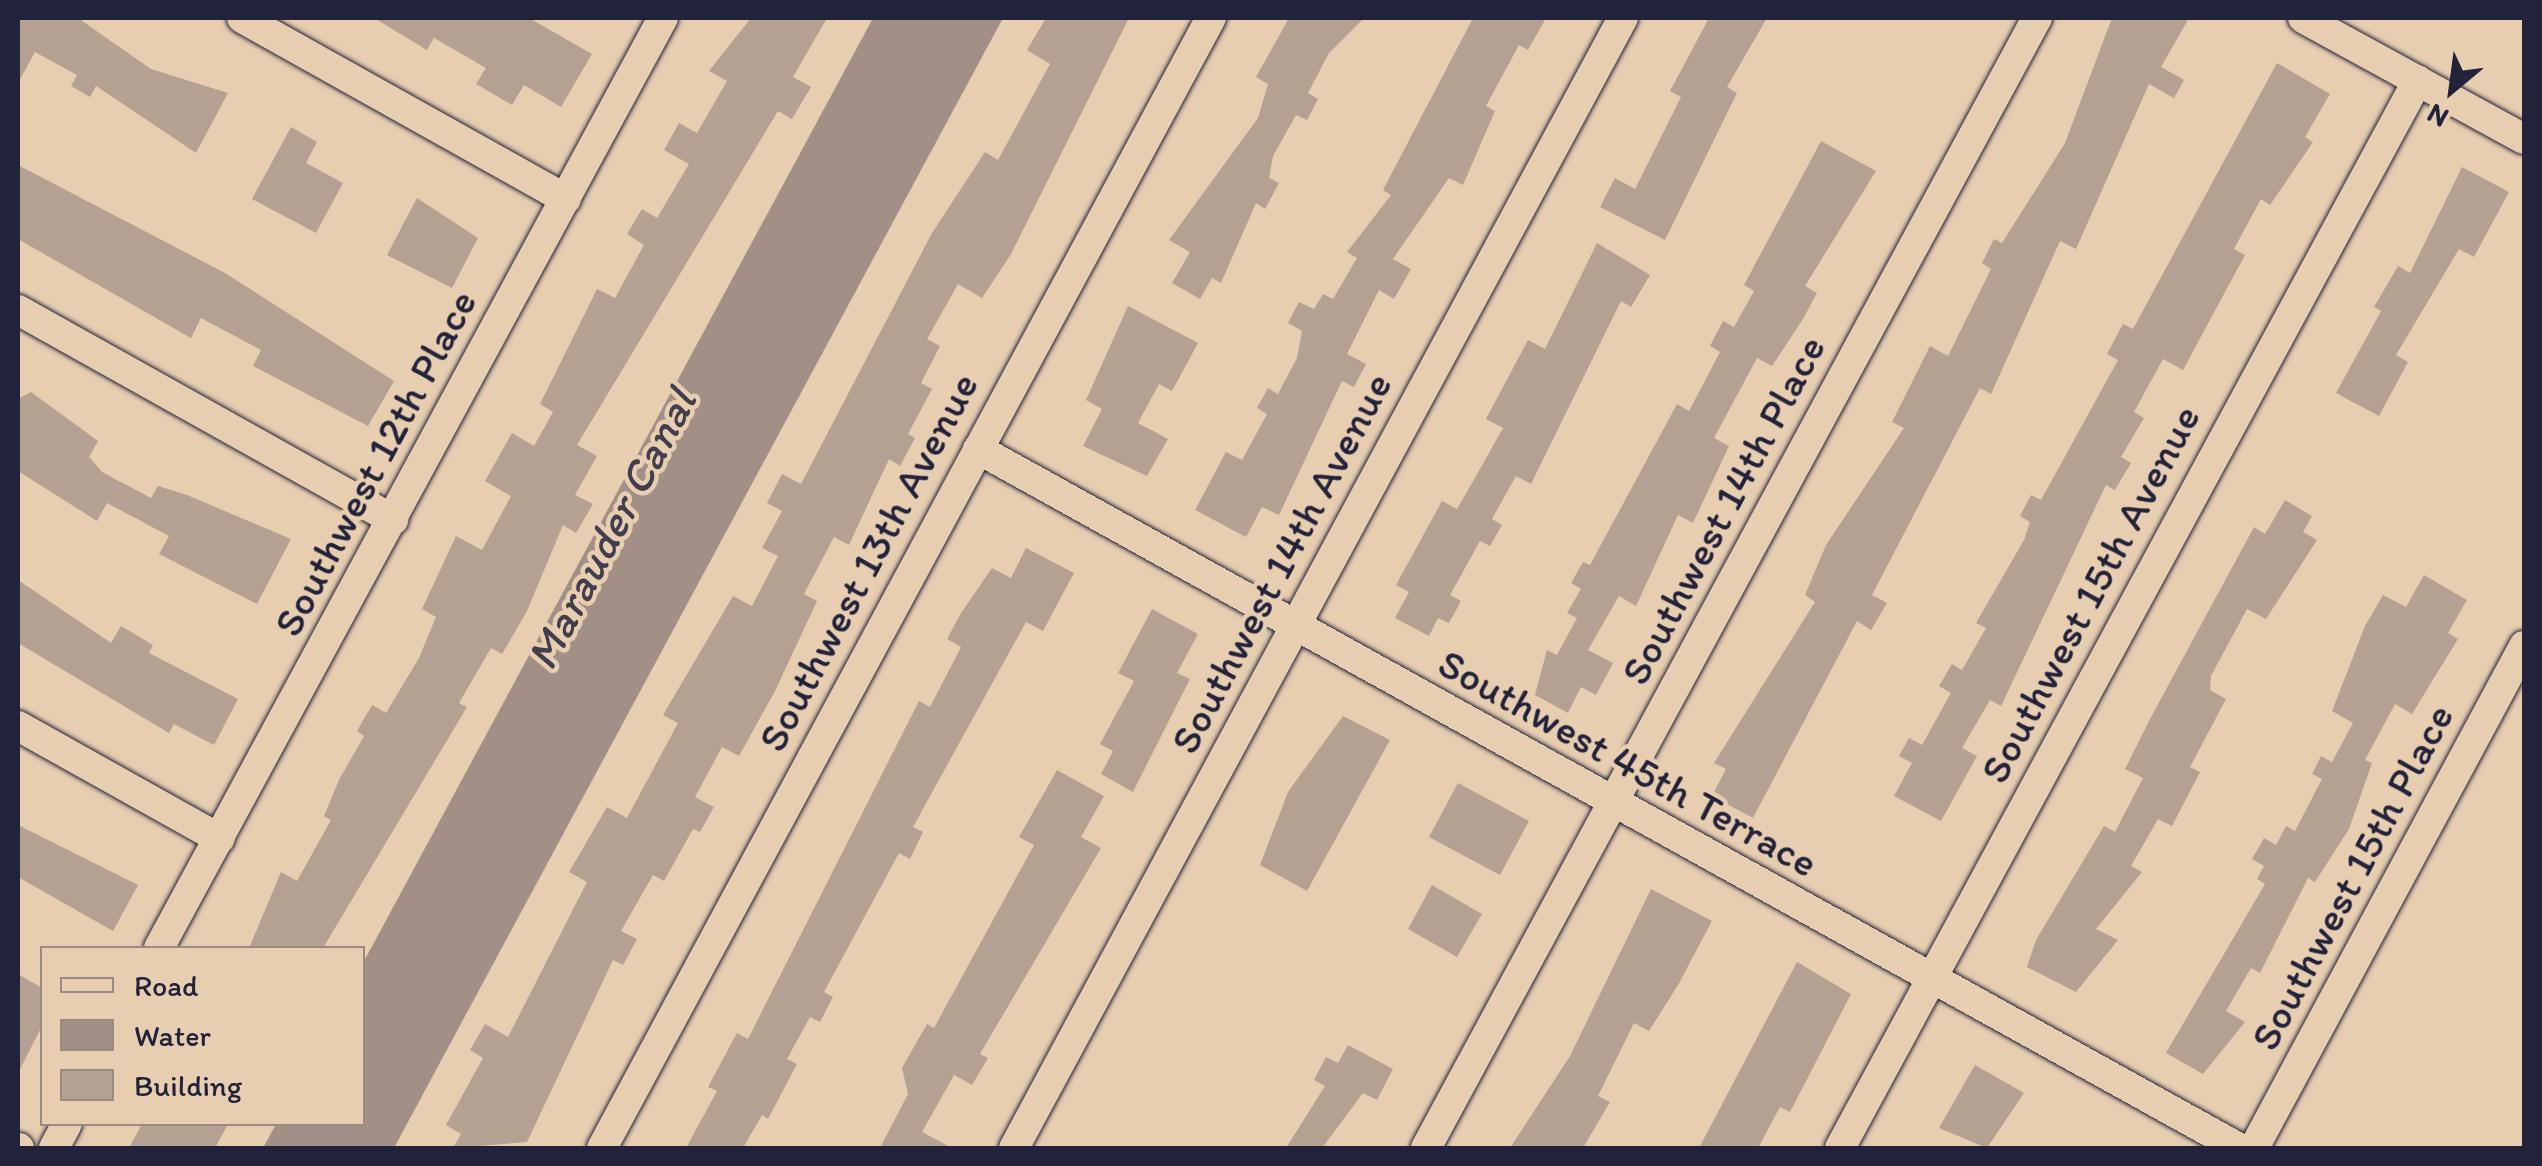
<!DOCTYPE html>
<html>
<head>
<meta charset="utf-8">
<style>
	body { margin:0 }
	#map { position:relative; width:2542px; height:1166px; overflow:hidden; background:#e8ceb0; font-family:Itim,sans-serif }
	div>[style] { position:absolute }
	.water>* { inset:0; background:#a29086 }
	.building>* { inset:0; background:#b4a191 }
	.roads { filter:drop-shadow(0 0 2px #22223b) drop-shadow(0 0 2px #22223b) }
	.street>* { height:30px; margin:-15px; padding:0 15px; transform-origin:15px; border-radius:15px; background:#e8ceb0 }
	span { translate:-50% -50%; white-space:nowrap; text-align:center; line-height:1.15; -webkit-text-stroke:9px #e8ceb0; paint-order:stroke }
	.street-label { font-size:42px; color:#22223b }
	.water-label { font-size:45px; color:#423e4e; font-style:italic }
	.frame { position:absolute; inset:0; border:20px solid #22223b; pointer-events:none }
	.legend { position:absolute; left:40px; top:946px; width:325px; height:180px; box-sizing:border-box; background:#e8ceb0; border:2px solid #998981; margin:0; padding:12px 18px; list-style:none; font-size:30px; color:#22223b }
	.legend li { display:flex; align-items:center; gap:20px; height:50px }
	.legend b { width:50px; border:2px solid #998981 }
	.north { position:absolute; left:2402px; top:40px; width:100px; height:100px; -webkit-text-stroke:8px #e8ceb0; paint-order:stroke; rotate:209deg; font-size:28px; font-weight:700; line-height:40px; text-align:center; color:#22223b }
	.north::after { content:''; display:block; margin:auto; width:35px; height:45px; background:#22223b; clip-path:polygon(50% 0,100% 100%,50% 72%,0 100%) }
</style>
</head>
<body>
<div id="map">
	<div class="water">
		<i style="clip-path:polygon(873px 18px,1003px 18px,394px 1148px,263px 1148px,276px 1124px,362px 1124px,363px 963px)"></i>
	</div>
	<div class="building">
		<i style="clip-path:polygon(18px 18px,78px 18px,151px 69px,228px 93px,196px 153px,96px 86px,90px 97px,71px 86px,77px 75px,35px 52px,18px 83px)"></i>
		<i style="clip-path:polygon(374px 18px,529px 18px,592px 54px,561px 107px,524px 85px,512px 105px,476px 84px,486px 68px,434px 38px,427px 50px)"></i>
		<i style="clip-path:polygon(751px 18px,827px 18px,793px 77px,811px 87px,792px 119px,778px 111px,577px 445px,597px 456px,575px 495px,593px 504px,576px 533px,563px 525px,527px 611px,502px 654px,491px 648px,459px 703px,467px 707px,323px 948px,249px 948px,281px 872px,297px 881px,331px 820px,324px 816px,339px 780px,364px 736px,357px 731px,372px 705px,386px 713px,419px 658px,436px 617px,422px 609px,456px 536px,482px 550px,511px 496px,485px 481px,512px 433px,534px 446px,553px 412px,540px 404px,597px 289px,615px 298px,644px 245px,627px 234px,642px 209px,657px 218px,689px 164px,664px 150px,679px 123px,697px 133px,727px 81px,709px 71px)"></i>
		<i style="clip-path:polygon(1046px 18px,1129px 18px,1011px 254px,982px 298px,958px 284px,927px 339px,940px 346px,921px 383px,932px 389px,908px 434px,915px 438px,900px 466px,889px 459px,849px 545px,834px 537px,804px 594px,817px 601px,775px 691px,739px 756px,722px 747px,695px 797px,714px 807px,700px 832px,693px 829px,664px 881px,653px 875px,621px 931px,637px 939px,623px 965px,613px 960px,527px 1142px,453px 1148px,461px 1134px,446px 1125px,483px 1058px,470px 1050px,485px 1024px,508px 1037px,587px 882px,569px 872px,607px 807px,627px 818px,678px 723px,663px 715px,733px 596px,752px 606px,778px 556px,762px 548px,782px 511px,767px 503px,782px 474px,801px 484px,932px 233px,985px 152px,998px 160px,1050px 64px,1027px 50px)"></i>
		<i style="clip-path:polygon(1289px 18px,1364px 18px,1329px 53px,1308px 93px,1318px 99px,1307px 120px,1296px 115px,1273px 156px,1269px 178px,1279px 183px,1265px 209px,1256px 203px,1221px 283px,1212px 278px,1200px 299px,1172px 283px,1190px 252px,1169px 240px,1258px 118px,1268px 84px,1256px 77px)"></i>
		<i style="clip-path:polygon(1473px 18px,1546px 18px,1528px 50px,1519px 45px,1486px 106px,1495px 111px,1463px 185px,1449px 178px,1393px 259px,1411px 269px,1394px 299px,1379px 290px,1347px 354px,1366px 364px,1354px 387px,1342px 381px,1279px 515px,1262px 507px,1246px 537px,1195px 510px,1226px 452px,1242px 460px,1267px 414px,1257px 408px,1268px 388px,1278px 394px,1297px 358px,1302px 331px,1288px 323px,1299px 302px,1314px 309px,1323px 294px,1333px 299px,1357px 258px,1347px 252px,1391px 195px,1383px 190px)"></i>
		<i style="clip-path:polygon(1709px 18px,1767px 18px,1727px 87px,1737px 93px,1665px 240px,1600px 207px,1615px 178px,1635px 189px,1681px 97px,1670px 91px)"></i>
		<i style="clip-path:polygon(2112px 18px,2189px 18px,2161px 67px,2184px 80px,2174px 98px,2149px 84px,2076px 249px,2060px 241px,1991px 394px,1980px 388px,1872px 595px,1887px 603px,1871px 630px,1857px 621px,1753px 818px,1712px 796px,1726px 769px,1714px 763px,1815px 602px,1805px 595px,1826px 545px,1904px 428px,1892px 422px,1930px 346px,1948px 356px,1991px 269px,1982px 263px,1994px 239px,2002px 243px,2065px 143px)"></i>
		<i style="clip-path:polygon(2277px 63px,2330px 94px,2305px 137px,2313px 142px,2270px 205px,2261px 199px,2234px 249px,2245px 255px,2183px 370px,2163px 359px,2134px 412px,2144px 418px,2121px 457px,2131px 463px,2115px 490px,2106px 485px,2001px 706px,1990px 700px,1962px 748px,1977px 756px,1941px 821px,1894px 796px,1912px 763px,1899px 756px,1909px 738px,1922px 745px,1951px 693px,1939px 686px,1952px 664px,1962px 670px,1986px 628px,1976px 623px,2024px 540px,2030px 522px,2020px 516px,2031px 495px,2041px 500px,2118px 360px,2107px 354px,2123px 324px,2133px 329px)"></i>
		<i style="clip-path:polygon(291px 127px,317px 142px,306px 163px,343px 183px,316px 233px,252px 199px)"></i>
		<i style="clip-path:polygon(1821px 141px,1876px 171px,1805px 286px,1817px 293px,1803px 319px,1772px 366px,1757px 358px,1714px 438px,1729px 446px,1693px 523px,1678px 515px,1636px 606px,1619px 596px,1588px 650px,1613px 663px,1596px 695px,1581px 687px,1568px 713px,1535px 695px,1547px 650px,1557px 655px,1577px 618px,1567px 613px,1581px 589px,1571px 583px,1583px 562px,1590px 565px,1677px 404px,1689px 411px,1720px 352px,1710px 346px,1723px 321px,1734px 327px,1754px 291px,1744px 285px)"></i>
		<i style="clip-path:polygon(18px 165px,225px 273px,394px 381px,368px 426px,253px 366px,261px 350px,201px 318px,191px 338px,18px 239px)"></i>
		<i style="clip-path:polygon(2462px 167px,2509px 192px,2474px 257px,2459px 249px,2396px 355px,2408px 362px,2379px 416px,2336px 393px,2381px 311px,2374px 307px,2398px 266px,2410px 273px)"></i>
		<i style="clip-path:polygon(417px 198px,478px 238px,452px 288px,387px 255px)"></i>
		<i style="clip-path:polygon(1597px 243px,1650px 275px,1631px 307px,1621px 301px,1531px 484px,1516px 476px,1492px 519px,1502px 525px,1490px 546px,1480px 541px,1450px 595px,1461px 601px,1449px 623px,1438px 618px,1429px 636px,1395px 618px,1409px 592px,1396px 585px,1442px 501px,1457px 509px,1472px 483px,1503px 428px,1486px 419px,1528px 340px,1545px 349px)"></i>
		<i style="clip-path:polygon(1128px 306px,1198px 343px,1172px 391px,1159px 384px,1138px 423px,1168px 439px,1147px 476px,1083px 446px,1102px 409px,1086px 400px)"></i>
		<i style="clip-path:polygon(31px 392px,98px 441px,89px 457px,102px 472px,151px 498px,158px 486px,187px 495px,291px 539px,257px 604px,159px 554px,169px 536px,107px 503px,97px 521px,18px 471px,18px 399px)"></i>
		<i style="clip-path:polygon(2285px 500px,2312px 516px,2303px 532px,2317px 540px,2266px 619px,2247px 609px,2211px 676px,2210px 690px,2226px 699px,2190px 767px,2200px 772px,2172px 826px,2158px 819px,2131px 866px,2142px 872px,2096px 929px,2118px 940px,2076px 992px,2027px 967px,2036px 940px,2104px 826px,2115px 832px,2143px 778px,2125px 769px,2150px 719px,2254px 527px,2265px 534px)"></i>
		<i style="clip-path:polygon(1026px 548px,1074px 573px,1043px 631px,1026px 622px,913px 827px,923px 832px,910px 859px,899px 853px,824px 992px,833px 997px,820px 1022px,810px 1017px,787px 1059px,797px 1064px,768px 1119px,762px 1115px,743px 1148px,686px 1148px,717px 1091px,708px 1087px,737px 1033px,748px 1039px,919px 701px,930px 707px,961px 647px,947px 639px,961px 613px,992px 568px,1011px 578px)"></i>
		<i style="clip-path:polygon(2424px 575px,2467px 600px,2448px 633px,2458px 639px,2412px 714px,2395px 704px,2365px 760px,2372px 763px,2349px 829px,2315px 882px,2308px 878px,2260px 973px,2251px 968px,2226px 1011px,2245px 1022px,2203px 1074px,2166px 1053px,2265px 884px,2257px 879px,2264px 866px,2252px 859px,2264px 838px,2276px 845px,2286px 826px,2295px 831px,2322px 779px,2312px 774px,2321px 756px,2332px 762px,2353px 723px,2332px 711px,2365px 626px,2383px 595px,2406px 607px)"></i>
		<i style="clip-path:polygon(18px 580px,111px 643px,121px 626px,153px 645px,149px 653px,238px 699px,214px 745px,174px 724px,169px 733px,18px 643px)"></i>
		<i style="clip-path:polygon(1152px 609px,1198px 634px,1177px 673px,1190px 679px,1133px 792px,1101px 774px,1113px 751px,1100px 744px,1134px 681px,1118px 673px)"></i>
		<i style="clip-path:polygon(1343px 716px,1390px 740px,1307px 891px,1260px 865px,1288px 792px)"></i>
		<i style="clip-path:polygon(1057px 770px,1104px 796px,1081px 837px,1101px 848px,980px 1054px,988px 1058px,972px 1085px,954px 1075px,922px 1132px,952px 1148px,880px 1148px,908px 1094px,902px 1068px,927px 1024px,934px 1028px,1034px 845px,1019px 837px)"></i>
		<i style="clip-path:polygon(1458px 783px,1529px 821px,1500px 875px,1429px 837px)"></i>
		<i style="clip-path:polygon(18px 825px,138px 885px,113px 931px,18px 877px)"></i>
		<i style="clip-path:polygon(1432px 885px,1482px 914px,1457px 957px,1408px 929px)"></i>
		<i style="clip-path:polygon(1651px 889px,1712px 921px,1678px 985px,1649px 1031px,1634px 1023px,1598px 1096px,1610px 1102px,1583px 1148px,1510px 1148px,1570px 1056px)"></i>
		<i style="clip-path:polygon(1797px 962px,1851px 994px,1790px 1112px,1780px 1107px,1758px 1148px,1699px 1148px)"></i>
		<i style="clip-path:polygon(18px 974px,42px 988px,42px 1026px,18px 1073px)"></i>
		<i style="clip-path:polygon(1348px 1045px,1393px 1069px,1377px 1100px,1363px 1093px,1322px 1148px,1286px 1148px,1325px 1086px,1314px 1080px,1326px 1057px,1338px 1063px)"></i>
		<i style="clip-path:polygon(1975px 1065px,2024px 1093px,1987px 1148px,1939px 1128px)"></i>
		<i style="clip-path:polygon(142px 1124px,228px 1124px,215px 1148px,129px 1148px)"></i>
	</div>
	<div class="roads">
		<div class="street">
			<i style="left:242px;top:18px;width:371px;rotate:29.2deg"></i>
			<i style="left:2303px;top:18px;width:252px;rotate:28.7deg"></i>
			<i style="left:18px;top:310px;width:430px;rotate:29.2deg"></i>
			<i style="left:978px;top:449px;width:1442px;rotate:29deg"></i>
			<i style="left:18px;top:726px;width:231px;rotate:29.2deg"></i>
			<i style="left:159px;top:948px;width:1058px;rotate:-61.55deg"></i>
			<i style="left:18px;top:1148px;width:1px"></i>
			<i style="left:54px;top:1148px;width:27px;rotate:-62deg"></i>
			<i style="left:602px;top:1148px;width:1284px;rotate:-61.68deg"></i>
			<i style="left:1014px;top:1148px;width:1284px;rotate:-61.68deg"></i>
			<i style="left:1426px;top:1148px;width:1285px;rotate:-61.6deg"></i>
			<i style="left:1840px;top:1148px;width:1214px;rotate:-61.58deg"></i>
			<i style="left:2254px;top:1148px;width:570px;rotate:-61.73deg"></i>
		</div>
	</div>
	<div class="street-label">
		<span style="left:375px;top:463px;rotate:-62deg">Southwest 12th Place</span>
		<span style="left:1723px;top:510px;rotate:-62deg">Southwest 14th Place</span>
		<span style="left:868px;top:562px;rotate:-62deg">Southwest 13th Avenue</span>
		<span style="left:1281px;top:563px;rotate:-62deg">Southwest 14th Avenue</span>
		<span style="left:2090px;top:594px;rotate:-62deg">Southwest 15th Avenue</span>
		<span style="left:1628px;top:763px;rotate:29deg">Southwest 45th Terrace</span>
		<span style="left:2352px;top:877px;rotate:-62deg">Southwest 15th Place</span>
	</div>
	<div class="water-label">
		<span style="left:611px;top:529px;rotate:-62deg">Marauder Canal</span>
	</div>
	<div class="frame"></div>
	<ul class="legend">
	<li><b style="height:12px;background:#e8ceb0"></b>Road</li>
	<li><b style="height:28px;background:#a29086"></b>Water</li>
	<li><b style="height:28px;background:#b4a191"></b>Building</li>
	</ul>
	<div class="north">N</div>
</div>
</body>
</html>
